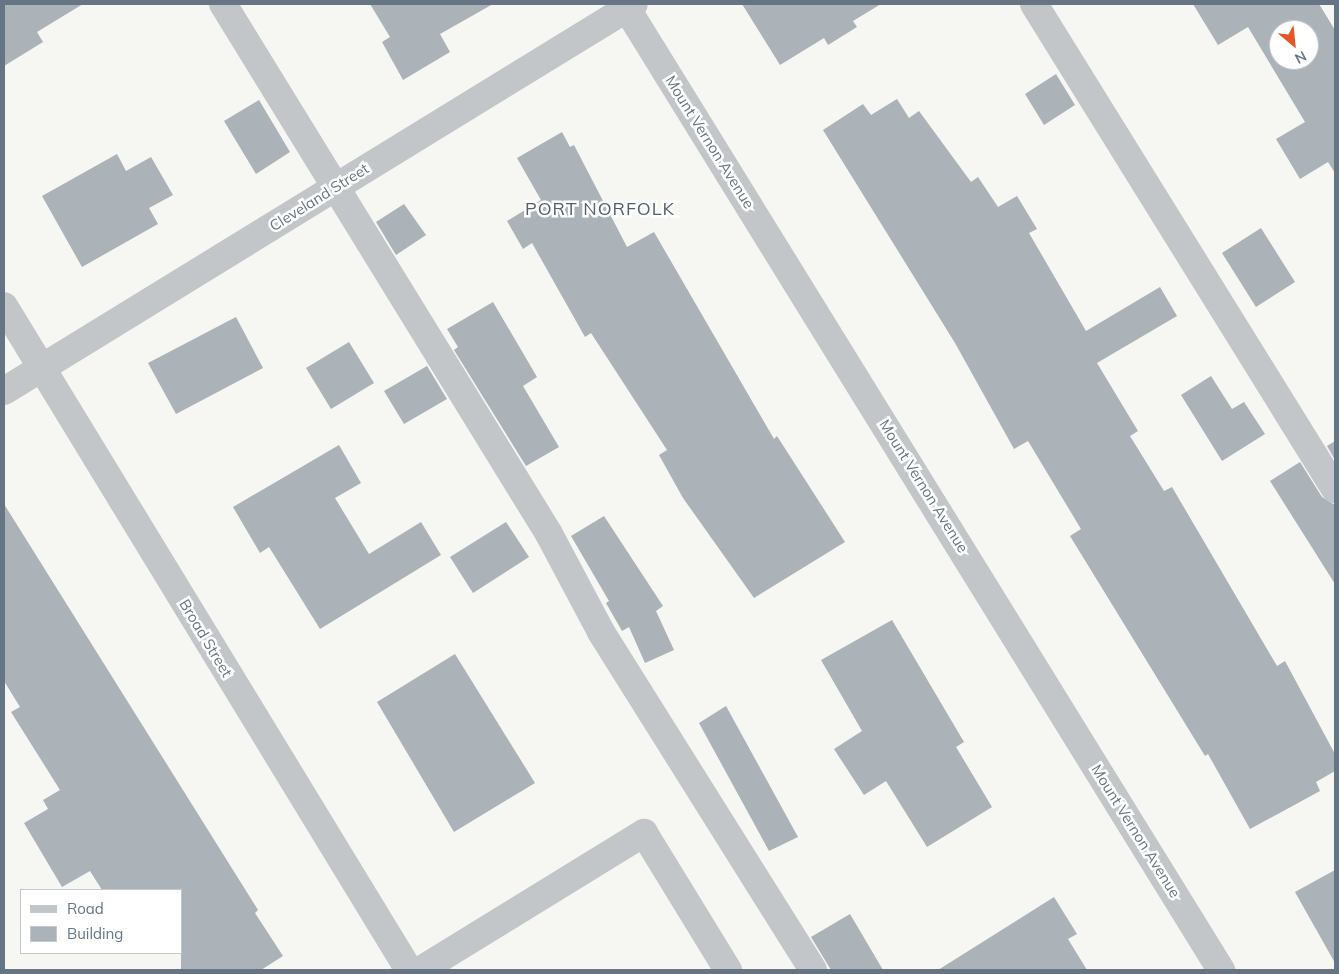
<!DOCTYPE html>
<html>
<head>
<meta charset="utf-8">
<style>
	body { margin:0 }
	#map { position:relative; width:1339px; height:974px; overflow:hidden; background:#f6f6f3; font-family:Mulish,sans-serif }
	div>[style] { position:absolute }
	.building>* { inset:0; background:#abb2b8 }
	.minor>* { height:28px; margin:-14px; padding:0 14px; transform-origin:14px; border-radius:14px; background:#c2c6c9 }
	span { translate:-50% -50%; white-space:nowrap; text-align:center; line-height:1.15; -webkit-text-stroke:5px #fff; paint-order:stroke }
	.street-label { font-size:15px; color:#657584 }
	.quarter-label { font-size:18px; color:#535f69; letter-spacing:1px }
	.frame { position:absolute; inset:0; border:5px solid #657584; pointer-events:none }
	.legend { position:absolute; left:20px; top:889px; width:162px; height:65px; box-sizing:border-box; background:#fff; border:1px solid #c1c8ce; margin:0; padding:6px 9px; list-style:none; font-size:15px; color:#657584 }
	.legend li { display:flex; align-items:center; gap:10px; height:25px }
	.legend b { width:25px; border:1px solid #c1c8ce }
	.north { position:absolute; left:1269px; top:20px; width:50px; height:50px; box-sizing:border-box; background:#fff; border:1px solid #c1c8ce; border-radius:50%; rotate:152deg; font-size:14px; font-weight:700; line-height:20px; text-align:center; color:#657584 }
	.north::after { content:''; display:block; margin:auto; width:18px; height:22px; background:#e35726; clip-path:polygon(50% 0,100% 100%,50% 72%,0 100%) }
</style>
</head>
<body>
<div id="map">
	<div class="building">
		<i style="clip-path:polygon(4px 4px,83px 4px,37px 32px,43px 42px,4px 66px)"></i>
		<i style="clip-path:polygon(370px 4px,493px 4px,440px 34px,450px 52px,403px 80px,382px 42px,390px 37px)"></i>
		<i style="clip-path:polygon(742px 4px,881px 4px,853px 21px,857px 27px,828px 45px,824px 38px,780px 65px)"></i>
		<i style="clip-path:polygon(evenodd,1193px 4px,1319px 4px,1335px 30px,1335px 173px,1328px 162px,1300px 179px,1276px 139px,1305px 122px,1248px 27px,1218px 45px,1193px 4px,1279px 30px,1309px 30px,1309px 60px,1279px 60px,1279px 30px)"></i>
		<i style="clip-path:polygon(1056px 74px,1075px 105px,1044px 125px,1025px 94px)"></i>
		<i style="clip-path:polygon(897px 99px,909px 118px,919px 111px,971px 182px,978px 177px,998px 207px,1017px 196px,1037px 229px,1029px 233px,1086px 331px,1160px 287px,1177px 316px,1097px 363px,1138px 431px,1130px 436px,1164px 491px,1172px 487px,1277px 666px,1285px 661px,1335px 754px,1335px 771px,1316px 782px,1320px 791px,1250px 829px,1208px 754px,1205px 756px,1070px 536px,1081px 529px,1028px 441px,1014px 449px,955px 343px,823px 130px,863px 104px,871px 115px)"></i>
		<i style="clip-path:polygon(259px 100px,290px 152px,256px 174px,224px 121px)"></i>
		<i style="clip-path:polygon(562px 132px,570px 147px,574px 145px,627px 247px,654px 232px,774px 439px,777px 436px,845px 542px,754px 598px,683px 498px,659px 455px,667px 450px,591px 333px,585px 337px,532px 243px,523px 249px,507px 221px,541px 200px,517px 158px)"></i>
		<i style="clip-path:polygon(117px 154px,126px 171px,151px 157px,173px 195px,149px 208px,158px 224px,82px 267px,42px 196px)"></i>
		<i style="clip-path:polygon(404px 204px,426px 235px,396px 255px,376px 222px)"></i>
		<i style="clip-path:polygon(1261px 228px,1295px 282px,1256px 307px,1222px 253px)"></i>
		<i style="clip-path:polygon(493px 302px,537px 377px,523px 386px,559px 447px,526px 466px,454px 350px,458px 347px,447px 329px)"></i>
		<i style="clip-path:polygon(236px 317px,263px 368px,176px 414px,148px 363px)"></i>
		<i style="clip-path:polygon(349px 342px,374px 383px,331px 409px,306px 368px)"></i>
		<i style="clip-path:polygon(427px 366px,447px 399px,404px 424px,384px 391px)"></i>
		<i style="clip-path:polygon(1211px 376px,1232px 409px,1244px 402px,1265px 434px,1222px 461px,1181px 395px)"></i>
		<i style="clip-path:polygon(1335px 441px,1335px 460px,1327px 446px)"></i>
		<i style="clip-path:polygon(339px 445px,361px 483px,335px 498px,369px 554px,421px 522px,441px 555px,320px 629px,269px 547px,260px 553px,233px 507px)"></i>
		<i style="clip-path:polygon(1300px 462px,1322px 497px,1335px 505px,1335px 584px,1270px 481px)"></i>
		<i style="clip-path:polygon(4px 504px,258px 910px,255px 913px,283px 956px,261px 970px,181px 970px,181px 890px,102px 890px,90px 871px,62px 887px,24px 823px,48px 809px,43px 800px,60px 790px,11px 712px,20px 707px,4px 681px)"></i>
		<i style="clip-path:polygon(604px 516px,663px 606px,656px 611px,674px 650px,645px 663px,629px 627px,622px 631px,606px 603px,609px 601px,571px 536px)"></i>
		<i style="clip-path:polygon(506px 522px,529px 557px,473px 593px,450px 557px)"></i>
		<i style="clip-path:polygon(892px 620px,964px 742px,956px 747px,992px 807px,927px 847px,886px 781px,864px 795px,834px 749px,862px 731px,821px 660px)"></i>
		<i style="clip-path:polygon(455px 654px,535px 783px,454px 832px,377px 702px)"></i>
		<i style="clip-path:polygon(726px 706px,798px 837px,769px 851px,699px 723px)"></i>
		<i style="clip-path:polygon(1335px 870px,1335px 963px,1295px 892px)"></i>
		<i style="clip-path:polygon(1054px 897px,1077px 934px,1068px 939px,1087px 970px,938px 970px)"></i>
		<i style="clip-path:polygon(850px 914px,883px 970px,831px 970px,811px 937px)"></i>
	</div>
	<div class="minor">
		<i style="left:223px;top:4px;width:622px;rotate:58.4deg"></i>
		<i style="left:549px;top:534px;width:111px;rotate:62deg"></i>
		<i style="left:601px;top:632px;width:399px;rotate:57.9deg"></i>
		<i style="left:624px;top:4px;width:1136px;rotate:58.28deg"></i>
		<i style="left:1034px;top:4px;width:571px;rotate:58.18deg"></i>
		<i style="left:4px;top:306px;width:778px;rotate:58.62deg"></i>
		<i style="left:4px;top:391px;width:739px;rotate:-31.56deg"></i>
		<i style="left:421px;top:970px;width:262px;rotate:-31.6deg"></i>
		<i style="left:644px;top:833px;width:161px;rotate:58.5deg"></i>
	</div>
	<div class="street-label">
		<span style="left:710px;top:142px;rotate:58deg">Mount Vernon Avenue</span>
		<span style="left:319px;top:197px;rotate:-32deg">Cleveland Street</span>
		<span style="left:924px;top:486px;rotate:58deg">Mount Vernon Avenue</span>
		<span style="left:206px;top:638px;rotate:59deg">Broad Street</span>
		<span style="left:1136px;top:831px;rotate:58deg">Mount Vernon Avenue</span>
	</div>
	<div class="quarter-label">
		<span style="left:600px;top:209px">PORT NORFOLK</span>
	</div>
	<div class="frame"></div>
	<ul class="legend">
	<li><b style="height:6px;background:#c2c6c9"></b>Road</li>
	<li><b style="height:14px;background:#abb2b8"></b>Building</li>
	</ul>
	<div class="north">N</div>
</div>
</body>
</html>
